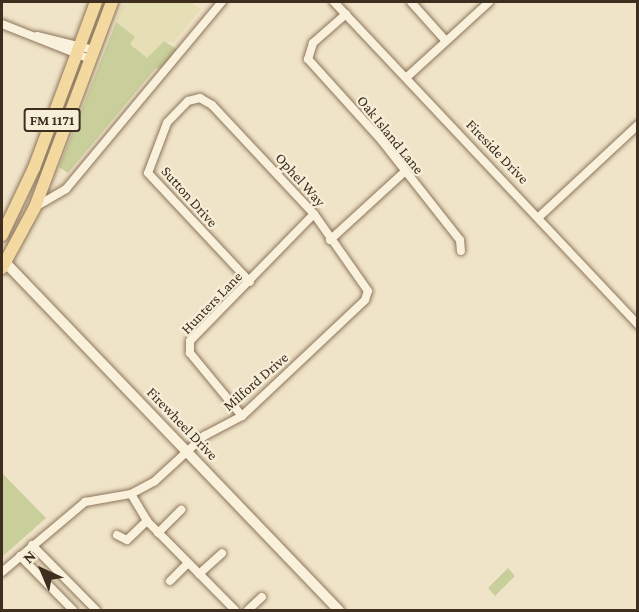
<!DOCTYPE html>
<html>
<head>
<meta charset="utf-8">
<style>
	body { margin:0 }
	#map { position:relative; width:639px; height:612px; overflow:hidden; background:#f0e4c8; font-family:"Crimson Pro",serif }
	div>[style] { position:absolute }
	.farmland>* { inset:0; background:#e6deb5 }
	.green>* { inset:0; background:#c9cf9b }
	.roads { filter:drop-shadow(0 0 2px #8d765c) drop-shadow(0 0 2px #8d765c) }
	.street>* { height:8px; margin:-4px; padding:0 4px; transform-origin:4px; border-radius:4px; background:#faf1dc }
	.secondary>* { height:10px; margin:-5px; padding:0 5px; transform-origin:5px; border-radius:5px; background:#faf1dc }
	.primary>* { height:12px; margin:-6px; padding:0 6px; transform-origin:6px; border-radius:6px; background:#f3d9a0 }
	span { translate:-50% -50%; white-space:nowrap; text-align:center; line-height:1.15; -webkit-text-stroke:4.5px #f7eed8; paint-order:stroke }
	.shield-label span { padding:2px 4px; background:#f7eed8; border:2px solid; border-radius:4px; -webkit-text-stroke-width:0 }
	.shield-label { font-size:14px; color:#3d2e20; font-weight:700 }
	.street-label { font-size:15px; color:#3d2e20 }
	.frame { position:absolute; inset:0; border:3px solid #3d2e20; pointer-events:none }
	.north { position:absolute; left:12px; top:540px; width:60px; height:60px; -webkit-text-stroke:4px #f7eed8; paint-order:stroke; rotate:316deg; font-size:16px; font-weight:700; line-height:24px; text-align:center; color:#3d2e20 }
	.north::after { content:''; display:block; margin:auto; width:21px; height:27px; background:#3d2e20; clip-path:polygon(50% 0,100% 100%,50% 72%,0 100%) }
</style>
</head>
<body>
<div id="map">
	<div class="farmland">
		<i style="clip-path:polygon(123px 2px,191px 2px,201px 9px,173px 43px,164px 41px,147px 59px,130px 43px,134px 37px,116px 22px)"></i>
	</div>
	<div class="green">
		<i style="clip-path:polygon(116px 22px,135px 37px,130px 44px,147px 58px,164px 41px,178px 50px,167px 65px,155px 69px,68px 173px,59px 167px)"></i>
		<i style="clip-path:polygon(2px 473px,46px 518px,2px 557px)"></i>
		<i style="clip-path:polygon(508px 568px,515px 576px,495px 596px,488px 588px)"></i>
	</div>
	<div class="roads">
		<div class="street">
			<i style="left:334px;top:2px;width:444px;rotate:46.7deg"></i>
			<i style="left:411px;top:2px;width:52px;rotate:48.1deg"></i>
			<i style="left:346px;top:14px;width:44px;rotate:138.7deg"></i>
			<i style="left:313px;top:43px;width:17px;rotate:107deg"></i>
			<i style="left:308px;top:59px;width:110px;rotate:47.9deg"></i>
			<i style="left:382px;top:141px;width:126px;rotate:51.8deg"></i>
			<i style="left:460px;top:240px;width:11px;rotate:85deg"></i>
			<i style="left:2px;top:24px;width:95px;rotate:21.7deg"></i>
			<i style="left:37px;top:36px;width:59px;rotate:13.8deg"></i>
			<i style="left:407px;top:77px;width:111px;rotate:-42.4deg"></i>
			<i style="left:35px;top:207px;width:36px;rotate:-30deg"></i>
			<i style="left:66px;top:189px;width:244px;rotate:-50.2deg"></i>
			<i style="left:540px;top:216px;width:134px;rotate:-42.9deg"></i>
			<i style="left:330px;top:240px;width:99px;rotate:-42.5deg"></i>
			<i style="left:242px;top:416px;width:82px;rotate:-129.5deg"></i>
			<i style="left:190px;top:353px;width:12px;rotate:-90deg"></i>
			<i style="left:190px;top:341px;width:177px;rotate:-45.7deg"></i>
			<i style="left:131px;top:494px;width:31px;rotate:59deg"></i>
			<i style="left:147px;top:521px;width:125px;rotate:45.3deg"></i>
			<i style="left:158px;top:533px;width:33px;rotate:-45deg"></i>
			<i style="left:117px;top:535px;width:11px;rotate:27deg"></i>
			<i style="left:127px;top:540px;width:28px;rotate:-44deg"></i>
			<i style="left:32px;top:545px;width:91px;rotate:45.4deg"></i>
			<i style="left:20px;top:556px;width:76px;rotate:45.5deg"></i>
			<i style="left:2px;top:572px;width:109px;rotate:-40.1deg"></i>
			<i style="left:85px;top:502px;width:47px;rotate:-9.9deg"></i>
			<i style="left:131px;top:494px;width:27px;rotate:-28deg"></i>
			<i style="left:155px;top:481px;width:67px;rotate:-42.6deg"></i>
			<i style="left:204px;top:436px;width:43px;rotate:-27.8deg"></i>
			<i style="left:242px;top:416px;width:169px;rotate:-43.3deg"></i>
			<i style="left:365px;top:300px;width:9px;rotate:-72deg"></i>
			<i style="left:368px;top:291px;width:94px;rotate:-125deg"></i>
			<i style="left:314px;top:214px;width:149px;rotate:-133.1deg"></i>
			<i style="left:212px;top:105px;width:14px;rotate:-150deg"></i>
			<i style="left:200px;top:98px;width:12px;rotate:166deg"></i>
			<i style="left:188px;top:101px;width:30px;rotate:134deg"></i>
			<i style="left:167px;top:123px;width:53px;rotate:110.8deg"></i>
			<i style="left:148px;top:173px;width:149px;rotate:46.9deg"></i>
			<i style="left:199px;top:574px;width:31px;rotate:-42deg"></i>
			<i style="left:170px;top:581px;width:25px;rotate:-45deg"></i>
			<i style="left:248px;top:610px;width:19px;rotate:-43deg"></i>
		</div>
		<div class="secondary">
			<i style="left:2px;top:259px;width:487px;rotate:46.2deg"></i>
		</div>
		<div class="primary">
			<i style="left:2px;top:235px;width:74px;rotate:-64.5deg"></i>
			<i style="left:34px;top:168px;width:177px;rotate:-69.5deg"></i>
			<i style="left:2px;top:268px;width:69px;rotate:-61.6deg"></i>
			<i style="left:35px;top:207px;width:219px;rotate:-69.4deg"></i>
		</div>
	</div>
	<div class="shield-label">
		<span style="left:52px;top:120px">FM 1171</span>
	</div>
	<div class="street-label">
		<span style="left:390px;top:135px;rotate:51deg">Oak Island Lane</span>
		<span style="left:497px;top:152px;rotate:46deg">Fireside Drive</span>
		<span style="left:300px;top:180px;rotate:48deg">Ophel Way</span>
		<span style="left:189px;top:197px;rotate:48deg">Sutton Drive</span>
		<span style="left:212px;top:303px;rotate:-46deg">Hunters Lane</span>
		<span style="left:256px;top:382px;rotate:-41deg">Milford Drive</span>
		<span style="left:182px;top:424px;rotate:46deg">Firewheel Drive</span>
	</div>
	<div class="frame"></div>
	<div class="north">N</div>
</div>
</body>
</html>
